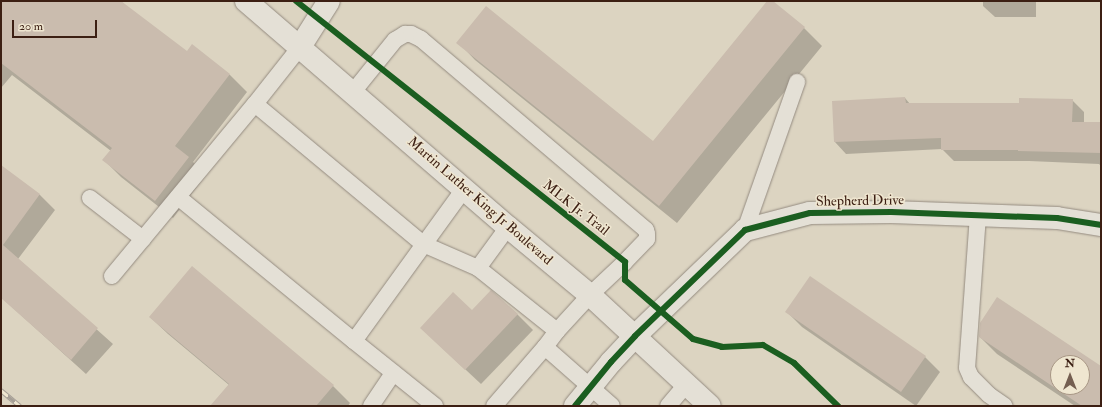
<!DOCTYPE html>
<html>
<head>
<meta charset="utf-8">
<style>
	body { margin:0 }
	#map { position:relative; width:1102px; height:407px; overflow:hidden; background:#dcd4c1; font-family:"IM FELL Double Pica",serif }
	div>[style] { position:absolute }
	.shadow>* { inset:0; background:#0003 }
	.building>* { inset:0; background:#cabcae }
	.roads { filter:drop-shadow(0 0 1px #948b80) drop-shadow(0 0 1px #948b80) }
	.lane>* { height:16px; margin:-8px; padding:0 8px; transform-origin:8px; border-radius:8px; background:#e4e0d6 }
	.street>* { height:22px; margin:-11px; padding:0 11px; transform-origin:11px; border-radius:11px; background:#e4e0d6 }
	.secondary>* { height:22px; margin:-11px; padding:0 11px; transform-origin:11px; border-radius:11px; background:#e4e0d6 }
	.rail>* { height:4.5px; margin-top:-2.25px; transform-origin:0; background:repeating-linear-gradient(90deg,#efe6d0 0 9px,#a69f96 0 18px); box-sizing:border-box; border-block:1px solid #a69f96 }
	.cycleway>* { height:6px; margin:-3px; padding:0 3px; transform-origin:3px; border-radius:3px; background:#1b5e20 }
	span { translate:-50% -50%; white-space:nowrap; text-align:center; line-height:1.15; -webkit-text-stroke:3px #efe6d0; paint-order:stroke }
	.street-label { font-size:14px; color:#3c1f13 }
	.frame { position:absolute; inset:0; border:2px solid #3c1f13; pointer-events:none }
	.north { position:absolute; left:1050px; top:355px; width:40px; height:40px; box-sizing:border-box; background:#efe6d0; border:1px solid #a79684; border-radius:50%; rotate:0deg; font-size:11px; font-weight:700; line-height:16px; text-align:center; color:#3c1f13 }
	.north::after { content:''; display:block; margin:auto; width:14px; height:18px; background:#745e50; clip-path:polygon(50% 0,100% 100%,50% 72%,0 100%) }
	.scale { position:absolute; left:12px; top:20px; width:85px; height:18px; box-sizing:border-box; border:2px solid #3c1f13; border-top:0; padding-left:5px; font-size:12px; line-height:14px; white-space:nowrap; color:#3c1f13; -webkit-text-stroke:3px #efe6d0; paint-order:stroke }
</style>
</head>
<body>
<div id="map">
	<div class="shadow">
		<i style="clip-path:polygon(1px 1px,120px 1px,187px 53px,192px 46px,230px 75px,247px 92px,193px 162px,206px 175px,173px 218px,121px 177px,104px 160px,111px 151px,12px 75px,1px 88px)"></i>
		<i style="clip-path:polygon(768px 1px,771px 1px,804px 28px,822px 46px,677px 223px,475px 60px,458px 42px,653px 142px)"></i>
		<i style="clip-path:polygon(983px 1px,1036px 1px,1036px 17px,995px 17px,983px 6px)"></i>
		<i style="clip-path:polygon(905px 98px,910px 104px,1020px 104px,1072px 100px,1084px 112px,1084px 123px,1101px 123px,1101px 166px,1099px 164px,1029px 161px,954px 161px,942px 149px,846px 154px,835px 142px,833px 102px)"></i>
		<i style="clip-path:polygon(1px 167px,40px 195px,55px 210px,18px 259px,113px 344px,86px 374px,2px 298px)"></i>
		<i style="clip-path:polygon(472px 312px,517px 314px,533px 330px,481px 384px,437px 343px)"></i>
		<i style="clip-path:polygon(787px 312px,925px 357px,940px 372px,916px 406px,802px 327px)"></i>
		<i style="clip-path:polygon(150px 317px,333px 386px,350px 403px,348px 406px,211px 406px,229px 385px,168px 334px)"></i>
		<i style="clip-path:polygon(evenodd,980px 337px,1101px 368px,1101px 406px,1075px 406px,997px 354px,980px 337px,1058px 363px,1082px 363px,1082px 387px,1058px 387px,1058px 363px)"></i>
	</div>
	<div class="building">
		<i style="clip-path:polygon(1px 1px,121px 1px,187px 51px,192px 44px,230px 74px,175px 146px,189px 157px,155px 201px,102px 160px,112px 148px,1px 63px)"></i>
		<i style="clip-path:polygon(767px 1px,773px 1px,805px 27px,659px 206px,456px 43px,486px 6px,653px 141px)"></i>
		<i style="clip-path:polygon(905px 97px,906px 103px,1019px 103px,1019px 98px,1073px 99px,1072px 122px,1101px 122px,1101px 153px,1018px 151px,1018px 150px,941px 150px,941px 138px,834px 142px,832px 101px)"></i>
		<i style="clip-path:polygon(1px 165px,40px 194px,3px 245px,98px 328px,71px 360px,1px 298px)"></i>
		<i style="clip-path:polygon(192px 266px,334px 385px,316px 406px,210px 406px,229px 384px,149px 317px)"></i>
		<i style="clip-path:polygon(810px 276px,926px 356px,901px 392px,785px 312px)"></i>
		<i style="clip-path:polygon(491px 290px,518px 314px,465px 370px,420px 328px,453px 292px,472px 310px)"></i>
		<i style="clip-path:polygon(evenodd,997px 297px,1101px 366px,1101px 406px,1082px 406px,979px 337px,980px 323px,997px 297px,1058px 363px,1082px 363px,1082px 387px,1058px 387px,1058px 363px)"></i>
	</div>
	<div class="roads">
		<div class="lane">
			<i style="left:353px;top:92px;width:67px;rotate:-51.1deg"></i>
			<i style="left:395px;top:40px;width:12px;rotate:-31deg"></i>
			<i style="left:405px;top:34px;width:6px"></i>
			<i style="left:411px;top:34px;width:11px;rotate:27deg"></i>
			<i style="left:421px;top:39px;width:295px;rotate:40.3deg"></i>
			<i style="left:646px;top:230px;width:4px;rotate:76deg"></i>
			<i style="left:647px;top:234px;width:5px;rotate:90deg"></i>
			<i style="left:647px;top:239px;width:32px;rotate:134deg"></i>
			<i style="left:625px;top:262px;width:48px;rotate:136.7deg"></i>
			<i style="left:590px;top:295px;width:49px;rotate:132.5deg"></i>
			<i style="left:557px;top:331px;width:101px;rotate:-141.4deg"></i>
			<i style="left:478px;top:268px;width:51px;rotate:-53.8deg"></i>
			<i style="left:255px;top:104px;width:219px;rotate:39.8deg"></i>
			<i style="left:423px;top:244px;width:60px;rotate:23.6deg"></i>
			<i style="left:178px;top:197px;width:227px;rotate:39.3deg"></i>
			<i style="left:354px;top:341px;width:188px;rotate:-54.1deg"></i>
			<i style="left:90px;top:198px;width:67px;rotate:37.7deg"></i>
			<i style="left:978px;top:215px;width:153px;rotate:94.1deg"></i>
			<i style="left:967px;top:368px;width:10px;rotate:66deg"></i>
			<i style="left:971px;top:377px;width:25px;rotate:45deg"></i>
			<i style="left:989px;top:395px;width:19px;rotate:35deg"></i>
			<i style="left:745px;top:230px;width:157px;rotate:-70.6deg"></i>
			<i style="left:112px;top:276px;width:224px;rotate:-50.3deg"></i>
			<i style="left:255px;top:104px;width:73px;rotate:-51.7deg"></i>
			<i style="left:354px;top:341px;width:104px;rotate:38.7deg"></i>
			<i style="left:545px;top:347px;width:89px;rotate:41.4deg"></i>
			<i style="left:371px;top:406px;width:40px;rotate:-56deg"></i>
			<i style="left:494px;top:406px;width:78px;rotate:-49.2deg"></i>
			<i style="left:545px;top:347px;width:20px;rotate:-53deg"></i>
			<i style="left:668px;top:406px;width:30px;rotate:-50deg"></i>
		</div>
		<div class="street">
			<i style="left:300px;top:47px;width:54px;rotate:-57.8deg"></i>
			<i style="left:575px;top:406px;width:57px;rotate:-50.7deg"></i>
			<i style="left:611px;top:362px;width:35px;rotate:-47deg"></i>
			<i style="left:635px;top:336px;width:153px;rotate:-43.9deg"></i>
			<i style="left:745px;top:230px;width:67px;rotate:-14.7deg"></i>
			<i style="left:810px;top:213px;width:81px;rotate:-0.7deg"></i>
			<i style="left:891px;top:212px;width:166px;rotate:2.1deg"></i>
			<i style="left:1057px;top:218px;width:45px;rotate:9deg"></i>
		</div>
		<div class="secondary">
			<i style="left:246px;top:1px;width:346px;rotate:40.8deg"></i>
			<i style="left:508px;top:227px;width:107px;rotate:39.7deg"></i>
			<i style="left:590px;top:295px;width:163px;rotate:42.8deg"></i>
		</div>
	</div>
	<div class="rail">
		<i style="left:1px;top:390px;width:25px;rotate:40deg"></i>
	</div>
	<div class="cycleway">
		<i style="left:296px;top:1px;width:420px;rotate:38.4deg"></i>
		<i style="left:625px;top:262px;width:18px;rotate:90deg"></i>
		<i style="left:625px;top:280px;width:90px;rotate:40.9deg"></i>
		<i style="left:693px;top:339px;width:30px;rotate:15deg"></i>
		<i style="left:722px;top:347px;width:41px;rotate:-2.8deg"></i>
		<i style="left:763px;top:345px;width:36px;rotate:30deg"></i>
		<i style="left:794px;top:363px;width:62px;rotate:44.3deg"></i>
		<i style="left:575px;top:406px;width:57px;rotate:-50.7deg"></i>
		<i style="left:611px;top:362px;width:35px;rotate:-47deg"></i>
		<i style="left:635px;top:336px;width:153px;rotate:-43.9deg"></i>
		<i style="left:745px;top:230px;width:67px;rotate:-14.7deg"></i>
		<i style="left:810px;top:213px;width:81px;rotate:-0.7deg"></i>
		<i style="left:891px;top:212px;width:166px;rotate:2.1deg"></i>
		<i style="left:1057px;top:218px;width:45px;rotate:9deg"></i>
	</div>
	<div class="street-label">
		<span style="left:480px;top:201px;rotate:41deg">Martin Luther King Jr Boulevard</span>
		<span style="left:860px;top:201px;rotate:-1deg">Shepherd Drive</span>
		<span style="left:576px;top:208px;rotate:38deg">MLK Jr. Trail</span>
	</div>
	<div class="frame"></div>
	<div class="north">N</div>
	<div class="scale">20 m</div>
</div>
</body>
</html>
